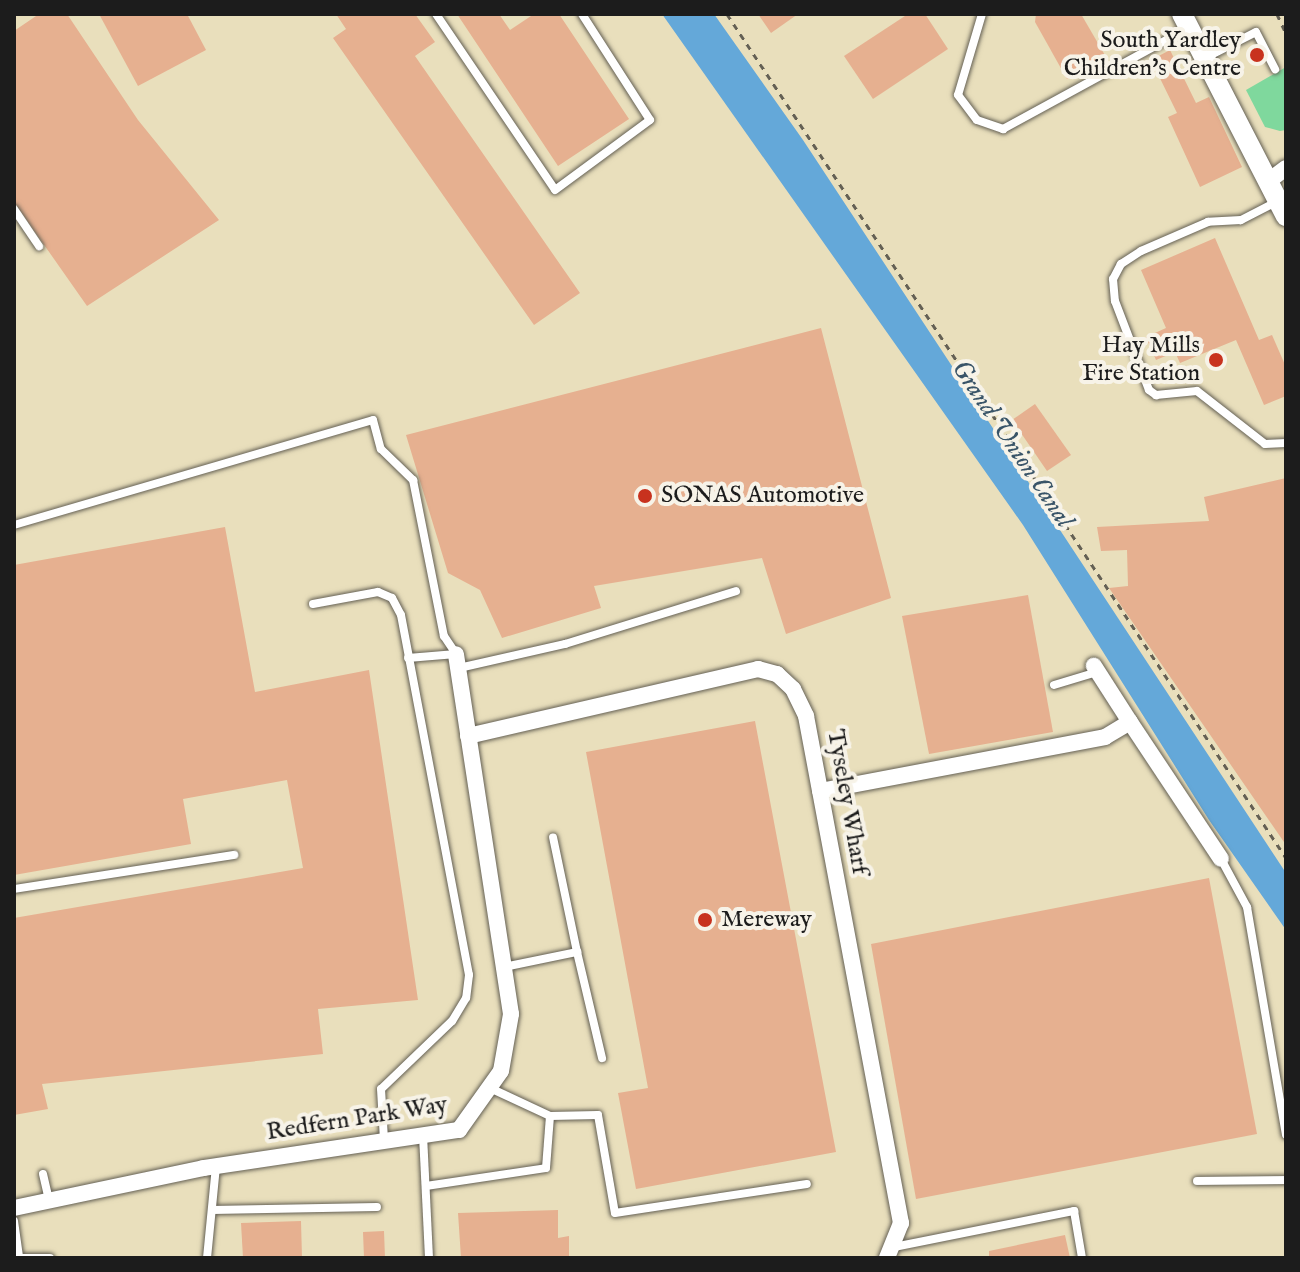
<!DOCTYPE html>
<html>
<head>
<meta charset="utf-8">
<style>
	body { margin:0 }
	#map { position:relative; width:1300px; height:1272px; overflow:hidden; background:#e9dfbc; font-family:"IM FELL English",serif }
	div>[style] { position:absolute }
	.green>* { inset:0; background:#7fd89d }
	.water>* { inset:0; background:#64a8d9 }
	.building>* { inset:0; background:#e6b090 }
	.path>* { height:3px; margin-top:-1.5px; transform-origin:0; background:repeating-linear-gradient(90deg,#646054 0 6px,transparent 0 12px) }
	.roads { filter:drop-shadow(0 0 2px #646054) drop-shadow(0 0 2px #646054) }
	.service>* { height:8px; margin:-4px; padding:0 4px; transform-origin:4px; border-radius:4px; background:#fff }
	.minor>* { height:16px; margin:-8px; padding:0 8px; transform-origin:8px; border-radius:8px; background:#fff }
	.tertiary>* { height:20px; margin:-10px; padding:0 10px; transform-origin:10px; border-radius:10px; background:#fff }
	.dots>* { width:22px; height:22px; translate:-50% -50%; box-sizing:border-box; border:4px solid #f7f3e8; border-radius:50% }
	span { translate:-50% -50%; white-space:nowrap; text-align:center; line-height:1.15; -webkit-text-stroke:8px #f7f3e8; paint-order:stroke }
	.poi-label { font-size:24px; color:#1c1c1c }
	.right { translate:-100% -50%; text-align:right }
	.left { translate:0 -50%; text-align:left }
	.street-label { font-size:24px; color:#1c1c1c }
	.water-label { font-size:26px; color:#395468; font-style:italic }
	.frame { position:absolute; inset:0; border:16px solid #1c1c1c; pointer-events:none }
</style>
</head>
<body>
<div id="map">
	<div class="green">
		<i style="clip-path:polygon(1286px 67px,1286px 130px,1280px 131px,1265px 127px,1246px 90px)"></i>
	</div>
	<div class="water">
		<i style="clip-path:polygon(662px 14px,714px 14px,803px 140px,1286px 873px,1286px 930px,1209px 820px,1023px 525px)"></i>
	</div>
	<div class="building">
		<i style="clip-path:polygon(39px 14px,67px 14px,138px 120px,219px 220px,87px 306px,14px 202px,14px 31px)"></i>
		<i style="clip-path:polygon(99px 14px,187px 14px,206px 50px,138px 86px)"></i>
		<i style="clip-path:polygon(336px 14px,415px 14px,435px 42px,415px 56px,580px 293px,534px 325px,333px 38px,346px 29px)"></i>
		<i style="clip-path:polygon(457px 14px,499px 14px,510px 30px,534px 14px,559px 14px,629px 119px,558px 166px)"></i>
		<i style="clip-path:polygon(758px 14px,798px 14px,771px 33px)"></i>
		<i style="clip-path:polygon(908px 14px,925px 14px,948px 49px,873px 99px,844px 56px)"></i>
		<i style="clip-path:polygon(1036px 14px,1081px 14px,1106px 57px,1067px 79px,1035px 22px)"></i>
		<i style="clip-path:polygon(1170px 50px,1196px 103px,1209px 97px,1242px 167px,1200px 187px,1168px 117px,1177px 113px,1151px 60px)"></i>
		<i style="clip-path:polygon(1215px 238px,1259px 340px,1272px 335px,1286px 367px,1286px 396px,1264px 405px,1236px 340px,1180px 363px,1175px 352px,1156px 360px,1146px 337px,1166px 328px,1141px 270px)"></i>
		<i style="clip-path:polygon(821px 328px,891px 598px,786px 634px,762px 558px,594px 586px,601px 608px,502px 638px,480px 590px,448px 573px,406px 435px)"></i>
		<i style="clip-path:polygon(1035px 404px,1071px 455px,1047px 471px,1012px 420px)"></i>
		<i style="clip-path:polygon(1286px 478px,1286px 845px,1109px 588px,1128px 586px,1127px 550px,1101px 551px,1097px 527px,1209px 521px,1204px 497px)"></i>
		<i style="clip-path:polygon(225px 527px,255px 692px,369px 670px,418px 1000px,318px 1009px,323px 1054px,42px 1084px,48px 1109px,14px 1115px,14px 918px,303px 868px,287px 780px,183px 799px,191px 844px,14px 875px,14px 565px)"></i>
		<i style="clip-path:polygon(1028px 595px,1053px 732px,929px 754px,902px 616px)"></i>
		<i style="clip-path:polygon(755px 721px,836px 1152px,636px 1189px,618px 1093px,648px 1088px,586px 752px)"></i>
		<i style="clip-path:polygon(1209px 878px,1257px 1134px,916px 1199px,871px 944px)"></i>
		<i style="clip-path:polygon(558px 1210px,558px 1238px,569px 1236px,569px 1258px,461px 1258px,458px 1213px)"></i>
		<i style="clip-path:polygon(301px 1221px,302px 1258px,243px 1258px,241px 1223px)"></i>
		<i style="clip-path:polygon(384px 1231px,385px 1258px,364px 1258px,363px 1232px)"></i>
		<i style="clip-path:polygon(1065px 1235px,1070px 1258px,989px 1258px,989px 1251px)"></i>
	</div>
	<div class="path">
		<i style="left:727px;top:14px;width:1012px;rotate:56.48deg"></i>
		<i style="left:1277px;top:14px;width:21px;rotate:65deg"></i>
	</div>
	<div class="roads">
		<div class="service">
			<i style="left:436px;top:14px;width:212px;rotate:55.9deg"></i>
			<i style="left:555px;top:190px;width:118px;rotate:-36.4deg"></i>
			<i style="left:650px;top:120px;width:126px;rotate:-122.7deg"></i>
			<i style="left:982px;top:14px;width:84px;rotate:106.5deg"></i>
			<i style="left:958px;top:95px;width:31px;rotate:53deg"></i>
			<i style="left:977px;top:120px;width:28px;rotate:19deg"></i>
			<i style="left:1003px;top:129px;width:211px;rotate:-28.6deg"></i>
			<i style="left:1205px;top:58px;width:57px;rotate:-27deg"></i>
			<i style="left:1256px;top:32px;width:42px;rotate:62.8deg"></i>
			<i style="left:1278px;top:201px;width:42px;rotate:152.8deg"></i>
			<i style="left:1241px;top:220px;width:33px;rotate:177deg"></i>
			<i style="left:1208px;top:222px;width:73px;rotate:156.6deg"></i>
			<i style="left:1141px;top:251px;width:24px;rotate:147deg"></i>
			<i style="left:1121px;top:264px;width:17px;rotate:118deg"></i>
			<i style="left:1113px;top:279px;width:22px;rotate:85deg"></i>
			<i style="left:1115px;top:301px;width:95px;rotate:69.1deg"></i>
			<i style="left:1149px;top:390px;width:9px;rotate:36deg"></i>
			<i style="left:1156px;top:395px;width:41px;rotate:-5.6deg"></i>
			<i style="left:1197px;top:391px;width:86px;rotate:37.9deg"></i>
			<i style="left:1265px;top:444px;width:21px;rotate:-3deg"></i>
			<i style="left:14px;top:209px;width:45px;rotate:56deg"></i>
			<i style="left:14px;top:525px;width:374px;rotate:-16.3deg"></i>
			<i style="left:373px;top:420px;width:30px;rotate:75deg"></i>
			<i style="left:381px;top:449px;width:45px;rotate:44.1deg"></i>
			<i style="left:413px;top:480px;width:159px;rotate:78.8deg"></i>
			<i style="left:444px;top:636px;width:22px;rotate:56deg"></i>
			<i style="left:313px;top:604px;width:66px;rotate:-10.5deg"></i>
			<i style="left:378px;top:592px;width:15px;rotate:23deg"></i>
			<i style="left:392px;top:598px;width:19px;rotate:62deg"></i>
			<i style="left:401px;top:615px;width:366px;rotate:79.3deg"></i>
			<i style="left:469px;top:975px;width:23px;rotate:97deg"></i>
			<i style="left:466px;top:998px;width:27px;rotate:121deg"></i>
			<i style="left:452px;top:1021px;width:98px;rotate:136.2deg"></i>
			<i style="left:381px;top:1089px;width:51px;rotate:86.6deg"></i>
			<i style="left:408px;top:658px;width:48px;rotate:-4.8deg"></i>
			<i style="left:459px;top:668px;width:109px;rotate:-12.8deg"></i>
			<i style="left:565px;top:644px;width:179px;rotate:-17.2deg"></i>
			<i style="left:1054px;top:685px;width:45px;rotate:-16.8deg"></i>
			<i style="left:1221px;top:859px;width:55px;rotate:61.6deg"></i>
			<i style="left:1247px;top:907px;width:231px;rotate:80.3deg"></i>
			<i style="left:14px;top:889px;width:223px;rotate:-8.8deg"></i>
			<i style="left:577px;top:952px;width:109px;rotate:76.7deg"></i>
			<i style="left:504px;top:967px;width:75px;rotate:-11.6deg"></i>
			<i style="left:577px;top:952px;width:117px;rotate:-101.8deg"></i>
			<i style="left:490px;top:1088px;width:66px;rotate:25deg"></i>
			<i style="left:550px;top:1116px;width:48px;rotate:-1.2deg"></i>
			<i style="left:598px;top:1115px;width:99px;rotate:80.2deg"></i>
			<i style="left:615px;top:1213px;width:194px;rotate:-8.6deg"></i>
			<i style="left:423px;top:1135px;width:123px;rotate:87.2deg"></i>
			<i style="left:43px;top:1174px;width:27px;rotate:77deg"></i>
			<i style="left:1197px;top:1181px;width:89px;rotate:-0.6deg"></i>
			<i style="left:426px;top:1186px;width:121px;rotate:-8.5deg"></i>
			<i style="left:546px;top:1168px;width:52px;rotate:-85.6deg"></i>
			<i style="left:212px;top:1210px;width:165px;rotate:-1deg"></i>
			<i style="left:14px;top:1221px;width:37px;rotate:82deg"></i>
			<i style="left:894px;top:1247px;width:184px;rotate:-11.3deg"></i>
			<i style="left:1074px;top:1211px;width:48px;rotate:80.3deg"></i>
			<i style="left:20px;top:1258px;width:30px"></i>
			<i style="left:207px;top:1258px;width:91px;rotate:-84.4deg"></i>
		</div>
		<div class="minor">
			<i style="left:1270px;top:180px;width:20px;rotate:-37deg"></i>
			<i style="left:1130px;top:722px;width:164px;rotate:56.4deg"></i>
			<i style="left:468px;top:736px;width:298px;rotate:-13deg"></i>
			<i style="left:758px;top:669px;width:20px;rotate:15deg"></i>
			<i style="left:777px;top:674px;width:22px;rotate:43deg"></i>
			<i style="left:793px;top:689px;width:30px;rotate:64deg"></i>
			<i style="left:806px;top:716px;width:516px;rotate:79.39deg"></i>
			<i style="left:901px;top:1223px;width:38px;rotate:112deg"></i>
			<i style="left:820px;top:791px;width:290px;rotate:-10.7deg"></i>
			<i style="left:1105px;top:737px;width:29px;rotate:-31deg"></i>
			<i style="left:1130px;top:722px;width:67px;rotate:-122.7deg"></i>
			<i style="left:14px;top:1208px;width:194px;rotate:-11.9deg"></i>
			<i style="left:204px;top:1168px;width:258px;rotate:-8.5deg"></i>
			<i style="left:459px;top:1130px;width:72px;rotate:-54.6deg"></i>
			<i style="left:501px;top:1071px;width:58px;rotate:-80deg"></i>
			<i style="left:511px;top:1014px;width:364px;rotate:-98.7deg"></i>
		</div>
		<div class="tertiary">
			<i style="left:1182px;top:14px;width:227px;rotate:62.8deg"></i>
		</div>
	</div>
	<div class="dots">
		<i style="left:1257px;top:55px;background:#c8321e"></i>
		<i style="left:1216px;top:360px;background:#c8321e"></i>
		<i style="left:645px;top:496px;background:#c8321e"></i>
		<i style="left:705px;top:920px;background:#c8321e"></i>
	</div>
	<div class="poi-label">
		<span class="right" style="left:1241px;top:55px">South Yardley<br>Children's Centre</span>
		<span class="right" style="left:1200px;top:360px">Hay Mills<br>Fire Station</span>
		<span class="left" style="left:661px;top:496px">SONAS Automotive</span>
		<span class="left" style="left:721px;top:920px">Mereway</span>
	</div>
	<div class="street-label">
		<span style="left:847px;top:802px;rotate:80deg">Tyseley Wharf</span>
		<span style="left:357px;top:1119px;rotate:-9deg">Redfern Park Way</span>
	</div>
	<div class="water-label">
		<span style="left:1012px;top:444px;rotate:56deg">Grand Union Canal</span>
	</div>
	<div class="frame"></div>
</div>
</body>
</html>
